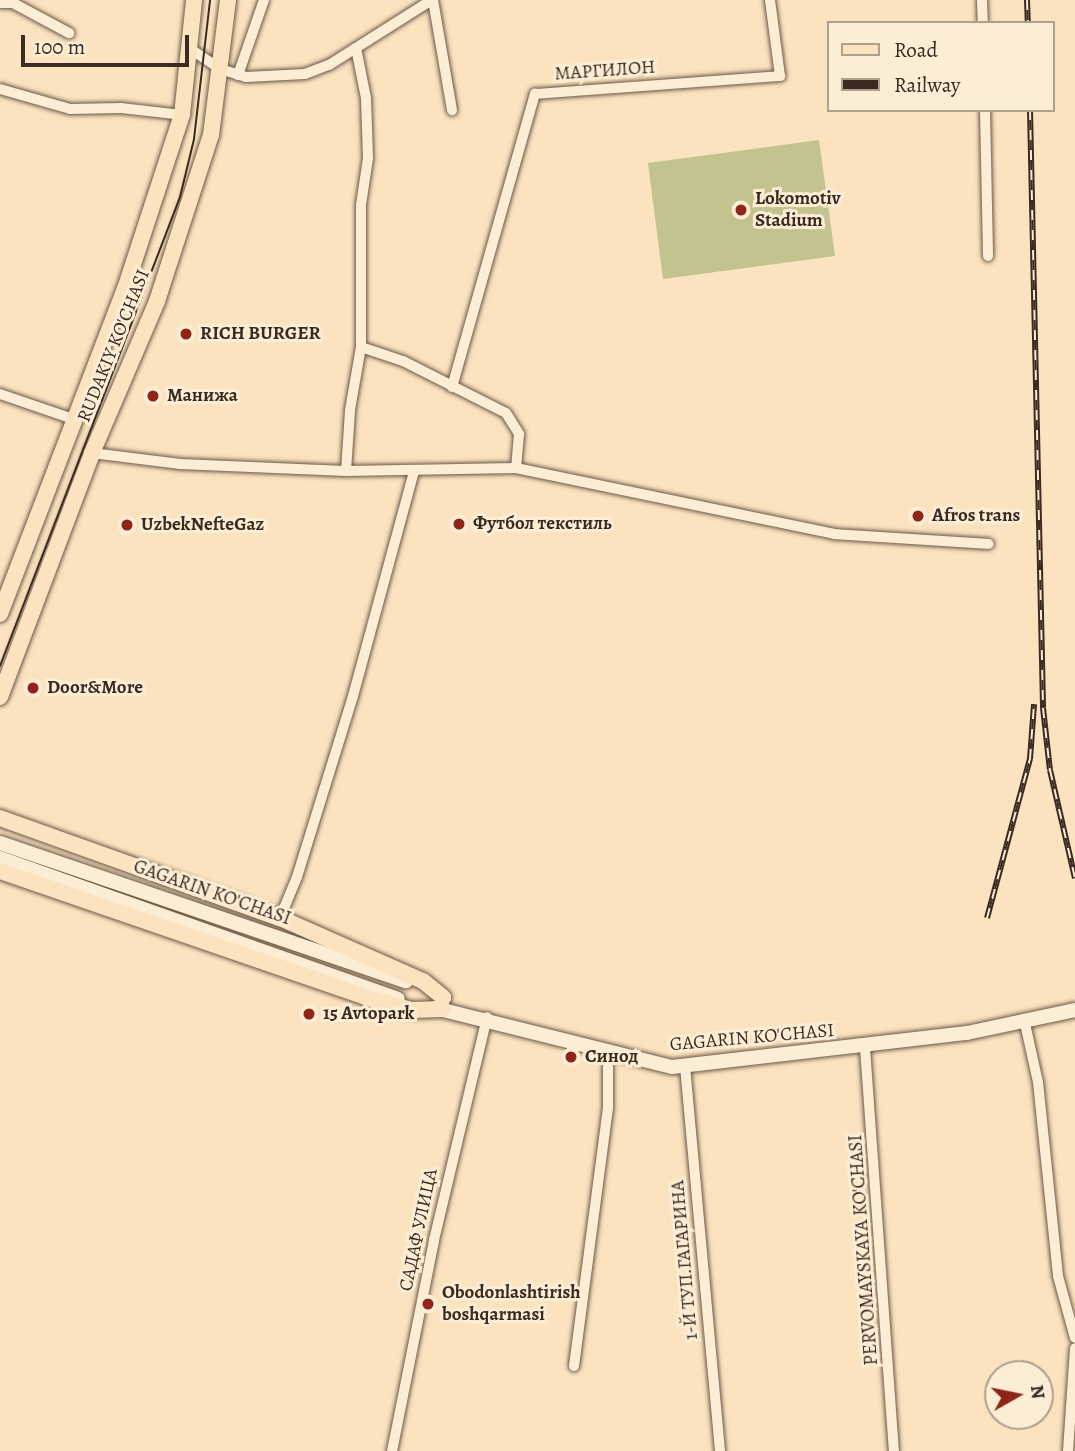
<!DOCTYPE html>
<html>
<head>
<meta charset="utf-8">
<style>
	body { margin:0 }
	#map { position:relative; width:1075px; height:1451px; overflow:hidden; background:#fbe3bf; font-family:Alegreya,serif }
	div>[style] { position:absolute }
	.green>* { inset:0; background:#c3c38f }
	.roads { filter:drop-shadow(0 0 2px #6b5849) drop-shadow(0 0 2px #6b5849) }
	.minor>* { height:10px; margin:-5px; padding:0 5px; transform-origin:5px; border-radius:5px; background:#fcedd5 }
	.secondary>* { height:14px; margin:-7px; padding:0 7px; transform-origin:7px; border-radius:7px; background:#fcedd5 }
	.primary>* { height:16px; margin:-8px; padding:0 8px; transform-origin:8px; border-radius:8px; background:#fbe3bf }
	.tram>* { height:2px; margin:-1px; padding:0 1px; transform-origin:1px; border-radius:1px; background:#3b2a22 }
	.rail>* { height:6px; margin-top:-3px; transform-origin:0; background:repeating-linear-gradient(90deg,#fcedd5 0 10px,#3b2a22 0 20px); box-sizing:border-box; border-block:2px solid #3b2a22 }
	.dots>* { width:19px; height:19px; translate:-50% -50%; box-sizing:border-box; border:4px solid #fcedd5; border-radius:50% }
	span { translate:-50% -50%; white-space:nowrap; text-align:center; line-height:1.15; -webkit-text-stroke:6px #fcedd5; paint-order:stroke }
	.street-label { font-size:19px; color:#3b2a22 }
	.poi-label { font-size:19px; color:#3b2a22; font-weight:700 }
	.left { translate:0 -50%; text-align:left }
	.legend { position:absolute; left:827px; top:21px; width:228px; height:91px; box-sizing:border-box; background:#fcedd5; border:2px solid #af9f8d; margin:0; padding:9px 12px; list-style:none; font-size:21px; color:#3b2a22 }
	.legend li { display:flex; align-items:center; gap:14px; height:35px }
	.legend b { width:35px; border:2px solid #af9f8d }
	.north { position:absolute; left:984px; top:1360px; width:70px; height:70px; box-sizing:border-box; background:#fcedd5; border:2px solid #af9f8d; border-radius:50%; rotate:81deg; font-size:19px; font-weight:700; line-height:28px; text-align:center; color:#3b2a22 }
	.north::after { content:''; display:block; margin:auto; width:24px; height:32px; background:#8f2418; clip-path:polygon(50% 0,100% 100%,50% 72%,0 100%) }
	.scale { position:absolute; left:21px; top:35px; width:168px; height:32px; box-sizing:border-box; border:4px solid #3b2a22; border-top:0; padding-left:9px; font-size:21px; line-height:24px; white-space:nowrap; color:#3b2a22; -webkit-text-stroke:5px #fcedd5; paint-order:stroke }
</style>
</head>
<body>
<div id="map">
	<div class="green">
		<i style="clip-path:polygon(819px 140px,835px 256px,663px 279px,648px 163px)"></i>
	</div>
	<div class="roads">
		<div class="minor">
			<i style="left:433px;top:0;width:112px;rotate:80.2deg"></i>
			<i style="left:982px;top:0;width:23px;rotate:88deg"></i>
			<i style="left:1px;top:3px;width:12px"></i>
			<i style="left:13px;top:3px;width:64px;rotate:28.2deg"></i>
			<i style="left:189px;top:48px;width:37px;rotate:34deg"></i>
			<i style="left:220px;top:69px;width:27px;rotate:17deg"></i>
			<i style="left:246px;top:77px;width:59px;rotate:-2.9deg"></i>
			<i style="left:305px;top:74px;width:26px;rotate:-21deg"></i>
			<i style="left:329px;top:65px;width:122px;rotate:-32.3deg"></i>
			<i style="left:238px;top:75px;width:79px;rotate:-70.9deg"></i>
			<i style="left:0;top:89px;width:73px;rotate:15.9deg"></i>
			<i style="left:70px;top:109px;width:51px;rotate:-1.1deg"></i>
			<i style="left:121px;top:108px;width:61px;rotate:6.5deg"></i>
			<i style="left:985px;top:110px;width:146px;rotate:88.8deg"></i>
			<i style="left:361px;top:347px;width:44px;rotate:18.4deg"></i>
			<i style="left:403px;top:361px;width:115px;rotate:26.8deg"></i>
			<i style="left:506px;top:413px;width:25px;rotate:58deg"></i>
			<i style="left:519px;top:434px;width:34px;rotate:95deg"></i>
			<i style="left:452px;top:387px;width:305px;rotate:-74.2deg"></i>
			<i style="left:535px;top:94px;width:246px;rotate:-4.2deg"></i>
			<i style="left:780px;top:76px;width:77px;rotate:-97.5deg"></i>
			<i style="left:0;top:394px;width:77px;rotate:18.9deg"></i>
			<i style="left:92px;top:453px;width:89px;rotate:7.1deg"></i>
			<i style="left:180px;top:464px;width:166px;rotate:2.4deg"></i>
			<i style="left:346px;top:471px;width:170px;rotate:-1deg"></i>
			<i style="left:516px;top:468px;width:325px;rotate:11.7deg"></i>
			<i style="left:834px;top:534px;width:155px;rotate:3.7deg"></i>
			<i style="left:346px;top:471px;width:61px;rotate:-86.2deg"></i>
			<i style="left:350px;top:410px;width:64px;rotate:-80.1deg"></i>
			<i style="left:361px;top:347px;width:142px;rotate:-90deg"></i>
			<i style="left:361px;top:205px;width:48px;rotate:-81.5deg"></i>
			<i style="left:368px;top:158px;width:60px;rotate:-91.9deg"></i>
			<i style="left:366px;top:98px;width:51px;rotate:-101.3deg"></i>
			<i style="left:280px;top:918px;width:44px;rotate:-67.5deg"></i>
			<i style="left:297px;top:877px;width:189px;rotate:-72.8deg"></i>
			<i style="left:353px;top:696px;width:232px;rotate:-74.8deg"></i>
			<i style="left:1024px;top:1019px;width:65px;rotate:77.5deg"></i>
			<i style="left:1038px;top:1082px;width:195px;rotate:84.1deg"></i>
			<i style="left:1058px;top:1276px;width:64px;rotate:74.7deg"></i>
			<i style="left:865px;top:1048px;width:404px;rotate:85.9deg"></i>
			<i style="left:685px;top:1066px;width:387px;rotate:84.8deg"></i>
			<i style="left:574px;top:1366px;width:261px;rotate:-82.5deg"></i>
			<i style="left:608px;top:1107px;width:57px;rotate:-90deg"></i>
			<i style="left:392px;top:1451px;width:215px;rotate:-78.7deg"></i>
			<i style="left:434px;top:1240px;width:229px;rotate:-76.6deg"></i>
			<i style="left:1068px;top:1451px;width:103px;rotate:-86.1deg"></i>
		</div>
		<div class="secondary">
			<i style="left:0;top:843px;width:429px;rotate:18.8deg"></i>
			<i style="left:0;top:858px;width:422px;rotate:19.5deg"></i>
			<i style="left:435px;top:1008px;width:244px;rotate:14deg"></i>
			<i style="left:672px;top:1067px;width:297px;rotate:-6.6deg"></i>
			<i style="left:967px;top:1033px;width:110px;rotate:-12deg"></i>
		</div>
		<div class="primary">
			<i style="left:0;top:614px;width:348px;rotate:-69deg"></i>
			<i style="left:125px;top:289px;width:183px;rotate:-71.9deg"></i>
			<i style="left:182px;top:115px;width:116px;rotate:-84deg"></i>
			<i style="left:0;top:697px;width:261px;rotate:-69.3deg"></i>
			<i style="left:92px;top:453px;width:165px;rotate:-66.8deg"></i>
			<i style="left:157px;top:301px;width:175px;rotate:-72deg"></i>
			<i style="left:211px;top:135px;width:136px;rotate:-82.8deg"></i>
			<i style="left:0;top:818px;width:297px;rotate:19.7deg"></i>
			<i style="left:280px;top:918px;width:156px;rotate:23.8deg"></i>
			<i style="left:423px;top:981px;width:26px;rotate:39deg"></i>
			<i style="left:0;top:871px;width:386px;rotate:19deg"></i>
			<i style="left:365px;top:997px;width:48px;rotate:15.8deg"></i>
			<i style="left:411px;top:1010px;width:32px;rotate:-2deg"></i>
		</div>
	</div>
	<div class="tram">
		<i style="left:0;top:666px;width:502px;rotate:-69deg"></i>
		<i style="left:180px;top:197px;width:60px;rotate:-76.4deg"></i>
		<i style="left:194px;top:139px;width:140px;rotate:-83.4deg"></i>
	</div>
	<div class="rail">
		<i style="left:1027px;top:0;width:23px;rotate:88deg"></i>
		<i style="left:1030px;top:110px;width:598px;rotate:88.75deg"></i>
		<i style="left:1043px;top:708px;width:62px;rotate:83.6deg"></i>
		<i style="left:1050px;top:770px;width:111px;rotate:77deg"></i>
		<i style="left:987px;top:918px;width:165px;rotate:-74.9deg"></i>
		<i style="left:1030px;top:759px;width:55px;rotate:-85.8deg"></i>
	</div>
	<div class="dots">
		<i style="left:741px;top:210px;background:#8f2418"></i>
		<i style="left:186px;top:334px;background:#8f2418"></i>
		<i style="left:153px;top:396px;background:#8f2418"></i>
		<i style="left:918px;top:516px;background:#8f2418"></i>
		<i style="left:459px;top:524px;background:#8f2418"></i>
		<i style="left:127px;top:525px;background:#8f2418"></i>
		<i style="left:33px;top:688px;background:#8f2418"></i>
		<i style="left:309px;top:1014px;background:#8f2418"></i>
		<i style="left:571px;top:1057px;background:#8f2418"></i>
		<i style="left:428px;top:1304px;background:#8f2418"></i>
	</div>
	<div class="street-label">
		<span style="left:605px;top:71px;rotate:-4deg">МАРГИЛОН</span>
		<span style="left:114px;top:346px;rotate:-68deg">RUDAKIY KO'CHASI</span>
		<span style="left:212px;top:893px;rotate:19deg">GAGARIN KO'CHASI</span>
		<span style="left:752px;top:1038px;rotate:-5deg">GAGARIN KO'CHASI</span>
		<span style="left:419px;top:1230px;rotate:-78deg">САДАФ УЛИЦА</span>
		<span style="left:864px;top:1250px;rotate:-94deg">PERVOMAYSKAYA KO'CHASI</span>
		<span style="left:685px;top:1260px;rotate:-95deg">1-Й ТУП.ГАГАРИНА</span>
	</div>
	<div class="poi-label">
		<span class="left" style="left:755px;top:210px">Lokomotiv<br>Stadium</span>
		<span class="left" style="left:200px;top:334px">RICH BURGER</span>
		<span class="left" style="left:167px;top:396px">Манижа</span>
		<span class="left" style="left:932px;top:516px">Afros trans</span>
		<span class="left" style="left:473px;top:524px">Футбол текстиль</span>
		<span class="left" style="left:141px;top:525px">UzbekNefteGaz</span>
		<span class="left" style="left:47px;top:688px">Door&amp;More</span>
		<span class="left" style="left:323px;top:1014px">15 Avtopark</span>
		<span class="left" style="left:585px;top:1057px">Синод</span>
		<span class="left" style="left:442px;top:1304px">Obodonlashtirish<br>boshqarmasi</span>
	</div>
	<ul class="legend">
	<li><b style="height:9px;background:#fbe3bf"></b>Road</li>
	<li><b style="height:9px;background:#3b2a22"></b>Railway</li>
	</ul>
	<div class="north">N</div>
	<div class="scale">100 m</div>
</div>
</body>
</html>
